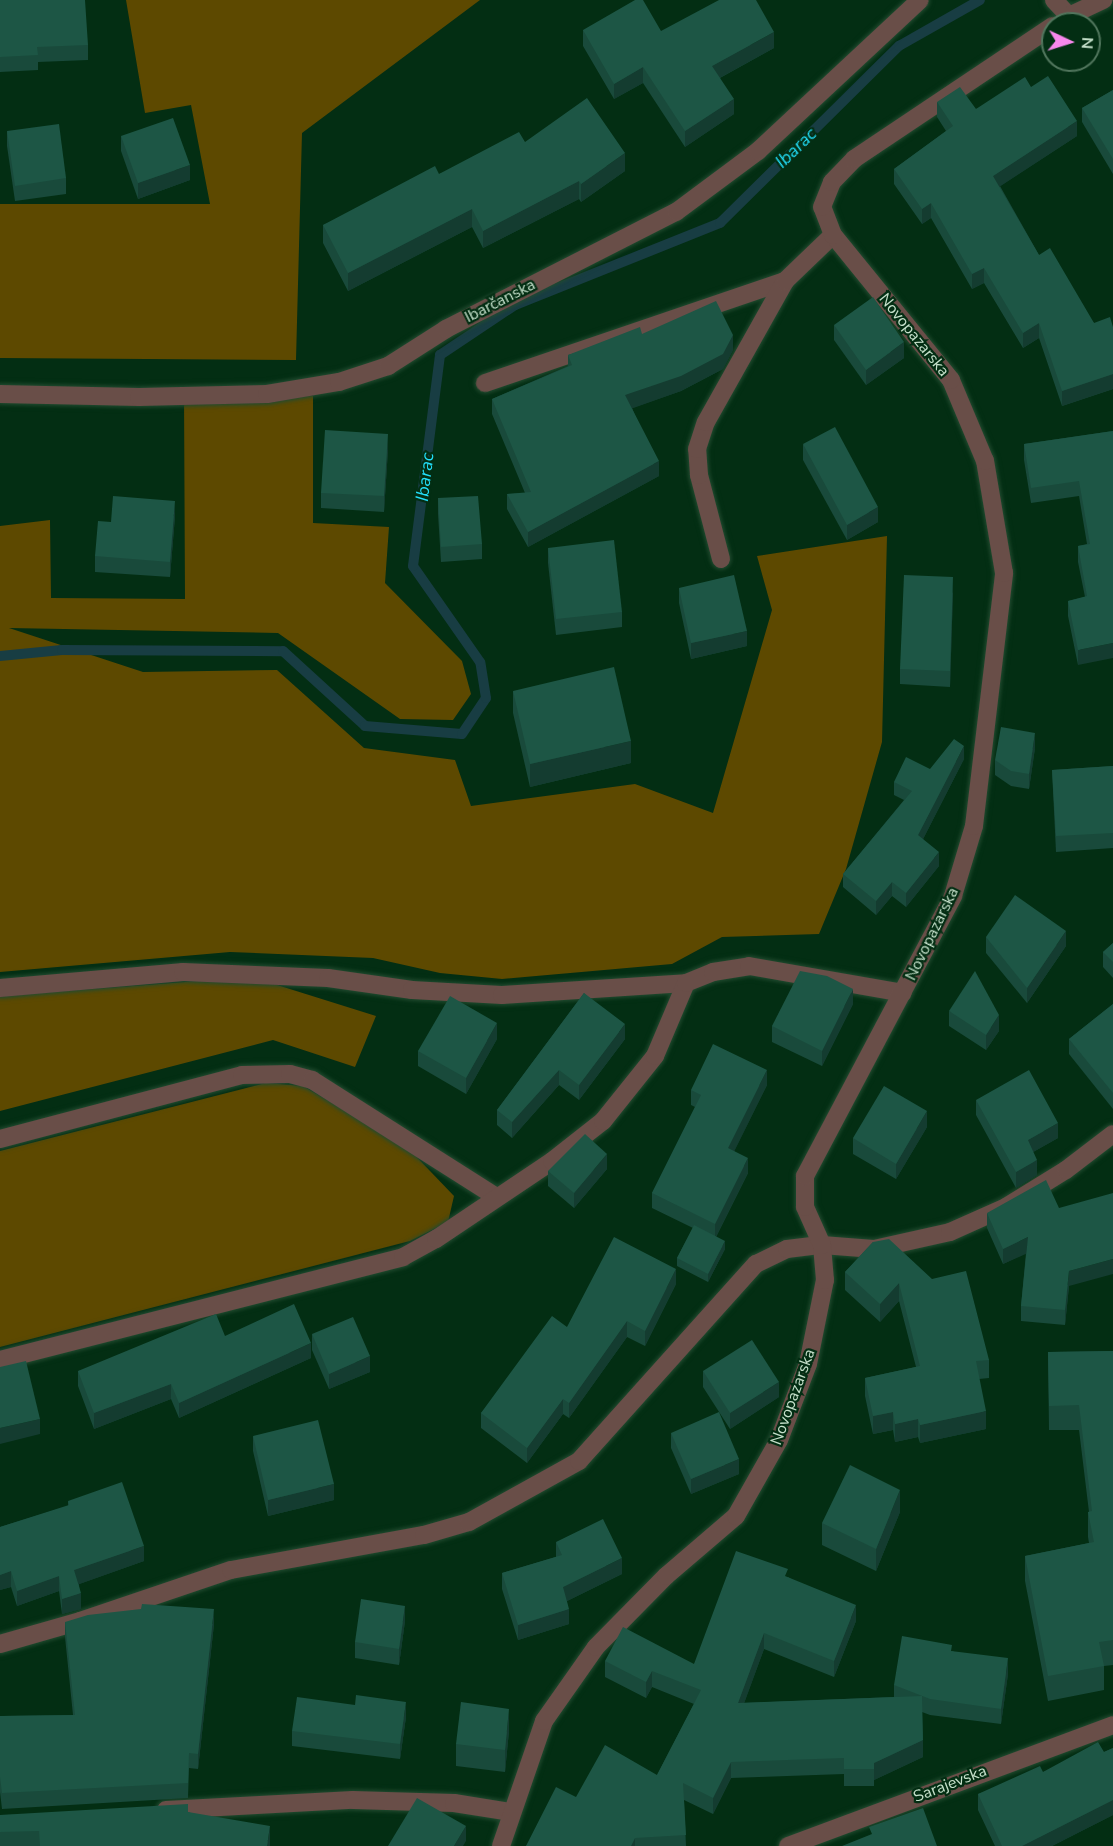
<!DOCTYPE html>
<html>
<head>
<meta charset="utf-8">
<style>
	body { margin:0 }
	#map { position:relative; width:1113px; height:1846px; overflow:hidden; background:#032e13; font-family:"Nunito Sans",sans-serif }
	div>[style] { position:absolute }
	.green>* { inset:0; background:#5d4900 }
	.stream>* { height:10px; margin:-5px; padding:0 5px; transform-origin:5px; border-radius:5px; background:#183d43 }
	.roads { filter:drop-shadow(0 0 2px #224b30) drop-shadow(0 0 2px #224b30) }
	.minor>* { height:18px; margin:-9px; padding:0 9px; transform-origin:9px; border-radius:9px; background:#694e48 }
	.wall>* { inset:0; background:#194a3b }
	.shaded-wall>* { inset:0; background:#143c30 }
	.building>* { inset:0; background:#1d5645 }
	span { translate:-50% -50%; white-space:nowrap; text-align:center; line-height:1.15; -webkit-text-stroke:4.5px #032e13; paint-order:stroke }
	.street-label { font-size:16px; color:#c6e1cb }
	.water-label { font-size:18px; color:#22ddf8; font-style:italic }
	.north { position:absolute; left:1041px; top:12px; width:60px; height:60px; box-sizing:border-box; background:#032e13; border:2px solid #51765d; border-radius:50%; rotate:94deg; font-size:16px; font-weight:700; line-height:24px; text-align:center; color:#c6e1cb }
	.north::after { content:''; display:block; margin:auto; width:21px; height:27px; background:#f788ec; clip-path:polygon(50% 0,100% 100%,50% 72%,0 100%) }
</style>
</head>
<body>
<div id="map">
	<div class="green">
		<i style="clip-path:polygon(126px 0,480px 0,302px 133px,296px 360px,0 358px,0 204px,210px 204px,191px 105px,145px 113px)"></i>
		<i style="clip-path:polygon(184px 395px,313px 396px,313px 523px,389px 527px,385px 583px,462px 661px,471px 694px,453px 720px,400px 719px,278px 633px,9px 628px,143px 672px,277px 670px,364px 748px,455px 760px,471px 806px,635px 784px,713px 813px,772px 610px,757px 556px,887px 536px,882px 742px,846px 869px,819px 934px,722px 937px,672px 964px,502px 979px,440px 973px,373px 958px,230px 952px,0 972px,0 526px,50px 520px,51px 598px,185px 599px)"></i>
		<i style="clip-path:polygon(252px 977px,376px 1016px,355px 1067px,273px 1040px,0 1111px,0 996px)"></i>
		<i style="clip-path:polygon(266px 1083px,303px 1086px,408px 1148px,454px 1196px,448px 1222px,410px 1241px,0 1347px,0 1151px)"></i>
	</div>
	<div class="stream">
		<i style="left:0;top:656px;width:62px;rotate:-5.5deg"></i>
		<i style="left:62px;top:650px;width:221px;rotate:0.3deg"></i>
		<i style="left:283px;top:651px;width:111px;rotate:42.4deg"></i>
		<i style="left:365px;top:726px;width:97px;rotate:4.7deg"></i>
		<i style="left:462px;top:734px;width:43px;rotate:-56.3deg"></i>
		<i style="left:486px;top:698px;width:36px;rotate:-99deg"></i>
		<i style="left:480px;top:662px;width:117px;rotate:-124.9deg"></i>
		<i style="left:413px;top:566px;width:213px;rotate:-82.7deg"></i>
		<i style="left:440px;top:355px;width:90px;rotate:-33.7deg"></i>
		<i style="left:515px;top:305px;width:221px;rotate:-21.8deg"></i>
		<i style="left:720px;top:223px;width:252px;rotate:-44.7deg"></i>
		<i style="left:899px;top:46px;width:93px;rotate:-29.6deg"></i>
	</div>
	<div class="roads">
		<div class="minor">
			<i style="left:1054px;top:0;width:22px;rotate:47deg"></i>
			<i style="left:1069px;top:16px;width:38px;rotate:-25deg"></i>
			<i style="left:485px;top:383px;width:317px;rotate:-18.8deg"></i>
			<i style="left:0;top:394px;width:139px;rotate:1.2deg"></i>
			<i style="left:139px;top:397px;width:128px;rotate:-1.3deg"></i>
			<i style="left:267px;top:394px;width:73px;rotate:-9.5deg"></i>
			<i style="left:339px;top:382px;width:52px;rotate:-18.1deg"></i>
			<i style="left:388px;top:366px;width:69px;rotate:-32.5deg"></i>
			<i style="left:446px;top:329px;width:258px;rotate:-27deg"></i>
			<i style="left:676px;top:212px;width:102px;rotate:-36.6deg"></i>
			<i style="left:758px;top:151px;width:221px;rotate:-43deg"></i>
			<i style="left:721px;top:559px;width:87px;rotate:-104.7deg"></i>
			<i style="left:699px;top:475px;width:26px;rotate:-94deg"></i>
			<i style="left:697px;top:449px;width:28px;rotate:-72deg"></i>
			<i style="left:706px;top:422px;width:162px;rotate:-60.7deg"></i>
			<i style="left:785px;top:281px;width:66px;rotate:-43.8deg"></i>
			<i style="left:0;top:988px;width:184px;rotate:-5deg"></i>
			<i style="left:183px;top:972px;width:145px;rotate:2.4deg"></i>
			<i style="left:328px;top:978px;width:85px;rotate:8.1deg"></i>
			<i style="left:412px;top:990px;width:90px;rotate:3.2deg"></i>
			<i style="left:502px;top:995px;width:184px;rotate:-3.7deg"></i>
			<i style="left:0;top:1139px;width:250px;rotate:-14.8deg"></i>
			<i style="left:242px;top:1075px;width:48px;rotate:-1.2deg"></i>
			<i style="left:290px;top:1074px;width:23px;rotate:15deg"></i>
			<i style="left:312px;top:1080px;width:217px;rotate:32.4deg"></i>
			<i style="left:0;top:1360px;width:416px;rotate:-14.3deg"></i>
			<i style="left:403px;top:1257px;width:38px;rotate:-29deg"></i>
			<i style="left:436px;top:1239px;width:140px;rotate:-33.9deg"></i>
			<i style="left:552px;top:1161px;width:65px;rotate:-38.1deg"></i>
			<i style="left:603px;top:1121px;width:83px;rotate:-51.3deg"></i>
			<i style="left:655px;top:1056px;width:79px;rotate:-67deg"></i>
			<i style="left:686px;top:983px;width:29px;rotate:-22deg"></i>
			<i style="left:713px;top:972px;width:36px;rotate:-9deg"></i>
			<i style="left:749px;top:966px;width:156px;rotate:9.9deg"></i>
			<i style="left:0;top:1644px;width:83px;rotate:-16deg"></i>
			<i style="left:80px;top:1621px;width:159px;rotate:-18.7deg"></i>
			<i style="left:231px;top:1570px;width:196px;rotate:-10.3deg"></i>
			<i style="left:424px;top:1535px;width:47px;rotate:-16.1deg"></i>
			<i style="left:469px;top:1522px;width:126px;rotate:-29deg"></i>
			<i style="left:579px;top:1461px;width:265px;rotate:-48.1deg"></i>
			<i style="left:756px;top:1264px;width:34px;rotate:-26deg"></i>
			<i style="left:787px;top:1249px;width:35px;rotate:-7deg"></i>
			<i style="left:822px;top:1245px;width:52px;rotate:4.4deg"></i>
			<i style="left:874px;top:1249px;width:78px;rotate:-12.6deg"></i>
			<i style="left:950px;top:1232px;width:61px;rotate:-24.1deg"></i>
			<i style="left:1006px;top:1207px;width:70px;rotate:-31.7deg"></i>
			<i style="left:1066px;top:1170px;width:59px;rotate:-37.5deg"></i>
			<i style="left:166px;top:1810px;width:187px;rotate:-3.1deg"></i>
			<i style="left:353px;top:1800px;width:101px;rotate:1.7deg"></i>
			<i style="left:454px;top:1803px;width:58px;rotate:9deg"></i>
			<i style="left:501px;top:1846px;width:132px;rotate:-71deg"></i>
			<i style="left:544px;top:1721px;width:90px;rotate:-54.9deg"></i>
			<i style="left:596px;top:1647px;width:100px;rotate:-45.4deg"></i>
			<i style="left:666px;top:1576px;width:92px;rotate:-40.6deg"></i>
			<i style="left:736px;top:1516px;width:87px;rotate:-60.5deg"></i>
			<i style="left:779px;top:1440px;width:81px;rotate:-69.1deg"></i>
			<i style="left:808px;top:1364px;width:86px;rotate:-78.6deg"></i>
			<i style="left:825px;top:1280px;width:35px;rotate:-95deg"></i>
			<i style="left:822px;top:1245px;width:42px;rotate:-114.1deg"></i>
			<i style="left:805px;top:1207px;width:31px;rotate:-90deg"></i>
			<i style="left:805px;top:1176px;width:317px;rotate:-62.1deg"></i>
			<i style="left:953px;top:896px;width:73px;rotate:-73.3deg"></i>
			<i style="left:974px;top:826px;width:255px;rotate:-83.2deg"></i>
			<i style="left:1004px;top:573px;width:114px;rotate:-99.6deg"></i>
			<i style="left:985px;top:461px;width:88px;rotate:-112.8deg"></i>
			<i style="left:951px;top:380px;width:187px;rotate:-129.1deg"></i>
			<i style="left:833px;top:235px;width:30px;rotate:-111deg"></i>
			<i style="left:822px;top:207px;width:27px;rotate:-68deg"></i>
			<i style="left:832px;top:182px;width:32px;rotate:-46deg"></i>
			<i style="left:854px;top:159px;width:239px;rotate:-33.8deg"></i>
			<i style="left:788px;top:1846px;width:347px;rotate:-20.4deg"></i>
		</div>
	</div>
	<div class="wall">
		<i style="clip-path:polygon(0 0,88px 45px,88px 60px,38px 62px,38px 70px,0 72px)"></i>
		<i style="clip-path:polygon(583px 30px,661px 31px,774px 48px,720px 78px,734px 114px,685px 147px,643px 83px,614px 99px,583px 46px)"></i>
		<i style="clip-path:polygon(1031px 87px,1077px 136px,1000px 186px,1039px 255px,1094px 323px,1113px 327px,1113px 389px,1062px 406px,1039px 338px,1023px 348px,984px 283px,972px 289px,931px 218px,922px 224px,894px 184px,894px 169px,946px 131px,937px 117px,937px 102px,976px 109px)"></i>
		<i style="clip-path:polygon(1113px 90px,1113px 174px,1082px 122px,1082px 108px)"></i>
		<i style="clip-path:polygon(7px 131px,66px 178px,66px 194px,15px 201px,7px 146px)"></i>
		<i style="clip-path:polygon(121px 136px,190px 180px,138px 199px,121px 151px)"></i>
		<i style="clip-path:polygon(525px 142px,625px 171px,581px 202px,579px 199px,483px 248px,472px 227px,348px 291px,323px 243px,323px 225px,439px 174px)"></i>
		<i style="clip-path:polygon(834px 325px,904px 358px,866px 385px,834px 340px)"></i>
		<i style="clip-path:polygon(642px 334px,733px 350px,723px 369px,681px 391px,632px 408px,659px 476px,528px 547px,507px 509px,507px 494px,525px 493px,492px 414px,492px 399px,568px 366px,568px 355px)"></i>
		<i style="clip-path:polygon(1113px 431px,1078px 665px,1068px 616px,1068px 601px,1085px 597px,1078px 562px,1078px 546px,1087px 544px,1079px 496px,1031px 503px,1024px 460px,1024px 444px)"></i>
		<i style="clip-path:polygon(803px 444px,878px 522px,847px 540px,803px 460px)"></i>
		<i style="clip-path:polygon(388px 449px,384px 512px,321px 508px,321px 493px)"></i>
		<i style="clip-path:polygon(438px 498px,482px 544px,482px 559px,441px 562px,438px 514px)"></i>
		<i style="clip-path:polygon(175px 516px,170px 577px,95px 572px,95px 556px,111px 522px)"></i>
		<i style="clip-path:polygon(548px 548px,622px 612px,622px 627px,556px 635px,548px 563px)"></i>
		<i style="clip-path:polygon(679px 588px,747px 646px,691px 659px,679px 603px)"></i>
		<i style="clip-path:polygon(953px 592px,950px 687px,900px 684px,900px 669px)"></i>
		<i style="clip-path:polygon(513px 691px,631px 763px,530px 787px,513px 713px)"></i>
		<i style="clip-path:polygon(1035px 748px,1029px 789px,1011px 786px,995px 775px,995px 760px)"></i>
		<i style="clip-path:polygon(964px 759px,923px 839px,939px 866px,906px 907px,892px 896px,876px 915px,843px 887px,843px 874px,904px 800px,894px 795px,894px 782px,930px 769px)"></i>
		<i style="clip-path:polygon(1113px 766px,1113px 848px,1056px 852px,1052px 770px)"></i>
		<i style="clip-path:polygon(986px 937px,1066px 946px,1027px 1003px,986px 953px)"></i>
		<i style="clip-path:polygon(1113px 943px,1113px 978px,1103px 967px,1103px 952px)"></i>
		<i style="clip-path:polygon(584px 993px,625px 1039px,579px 1100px,559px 1085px,512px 1138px,497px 1125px,497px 1110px)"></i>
		<i style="clip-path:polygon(853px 1004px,822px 1066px,772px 1042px,772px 1026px)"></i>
		<i style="clip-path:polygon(1113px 1004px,1113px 1109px,1069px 1054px,1069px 1039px)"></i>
		<i style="clip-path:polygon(949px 1011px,999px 1031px,986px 1050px,949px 1026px)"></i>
		<i style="clip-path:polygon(497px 1039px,466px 1094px,418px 1066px,418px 1051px)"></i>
		<i style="clip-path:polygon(767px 1085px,734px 1151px,748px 1173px,716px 1237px,725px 1249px,708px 1282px,677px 1266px,677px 1258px,693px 1228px,652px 1208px,652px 1193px,695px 1107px,691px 1105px,691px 1090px)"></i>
		<i style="clip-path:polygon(976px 1100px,1058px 1138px,1033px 1152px,1037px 1175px,1016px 1188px,976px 1115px)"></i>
		<i style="clip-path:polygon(927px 1127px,896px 1179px,853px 1154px,853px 1138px)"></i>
		<i style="clip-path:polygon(607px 1169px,574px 1208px,548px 1186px,548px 1171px)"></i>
		<i style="clip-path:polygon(987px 1213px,1069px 1286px,1065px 1325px,1021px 1321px,1021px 1306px,1026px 1253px,1003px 1264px,987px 1228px)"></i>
		<i style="clip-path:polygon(873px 1242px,989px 1360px,989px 1378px,979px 1379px,986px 1429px,920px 1443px,918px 1437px,895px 1442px,893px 1430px,873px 1434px,865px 1396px,865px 1378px,916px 1367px,899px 1301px,880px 1322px,845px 1290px,845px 1272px)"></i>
		<i style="clip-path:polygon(676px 1284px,645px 1346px,627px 1337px,569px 1418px,563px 1414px,527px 1463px,481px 1428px,481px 1413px,567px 1327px)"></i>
		<i style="clip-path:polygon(312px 1334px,370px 1372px,329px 1389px,312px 1350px)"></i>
		<i style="clip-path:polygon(225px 1336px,311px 1358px,179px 1418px,171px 1399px,94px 1429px,78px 1386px,78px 1371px)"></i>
		<i style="clip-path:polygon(1113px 1351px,1113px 1665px,1104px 1666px,1104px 1690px,1048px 1701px,1025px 1581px,1025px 1556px,1089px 1543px,1088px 1537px,1088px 1512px,1089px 1512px,1079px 1430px,1049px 1430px,1048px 1352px)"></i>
		<i style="clip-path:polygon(703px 1371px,779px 1397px,730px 1429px,703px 1387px)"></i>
		<i style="clip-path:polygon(671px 1433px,739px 1474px,691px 1494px,671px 1448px)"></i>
		<i style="clip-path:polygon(253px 1436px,334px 1500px,268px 1516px,253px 1451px)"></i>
		<i style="clip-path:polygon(68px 1501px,144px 1561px,79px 1584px,81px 1609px,62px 1614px,59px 1591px,17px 1606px,11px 1587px,0 1590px,0 1527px,68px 1506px)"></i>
		<i style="clip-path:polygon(900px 1512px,876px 1571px,822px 1545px,822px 1523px)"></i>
		<i style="clip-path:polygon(556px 1542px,622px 1574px,567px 1601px,569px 1624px,518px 1640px,502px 1589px,502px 1573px,556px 1557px)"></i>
		<i style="clip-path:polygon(788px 1577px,856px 1621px,834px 1677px,764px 1649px,744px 1703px,894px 1697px,894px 1685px,952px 1651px,1008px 1674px,1001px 1724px,930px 1715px,922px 1712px,923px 1757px,874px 1780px,874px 1786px,844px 1786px,844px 1774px,731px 1778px,713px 1814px,684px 1800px,686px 1846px,526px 1846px,576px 1797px,657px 1775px,694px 1704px,652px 1687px,646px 1698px,605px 1677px,605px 1661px,694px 1664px)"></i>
		<i style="clip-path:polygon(405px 1621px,399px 1665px,355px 1658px,355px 1642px)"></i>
		<i style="clip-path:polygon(65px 1622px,214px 1624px,198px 1769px,189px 1768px,188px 1798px,2px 1809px,0 1792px,0 1716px,73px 1715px,65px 1637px)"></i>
		<i style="clip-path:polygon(406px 1717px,400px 1759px,292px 1746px,292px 1731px)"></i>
		<i style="clip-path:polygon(509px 1731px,505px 1772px,456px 1766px,456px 1744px)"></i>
		<i style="clip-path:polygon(1113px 1748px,1113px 1815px,1052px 1846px,995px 1846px,978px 1810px,978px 1794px,1043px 1772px,1104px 1752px)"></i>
		<i style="clip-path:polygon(188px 1812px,270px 1842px,270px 1846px,0 1846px,0 1815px)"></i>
	</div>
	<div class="shaded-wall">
		<i style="clip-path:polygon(774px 32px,774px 48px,712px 82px,712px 66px)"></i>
		<i style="clip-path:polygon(643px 67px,643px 83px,614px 99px,614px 84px)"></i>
		<i style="clip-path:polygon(734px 99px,734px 114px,685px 147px,685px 131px)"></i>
		<i style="clip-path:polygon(1077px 121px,1077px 136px,993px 191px,993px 176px)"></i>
		<i style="clip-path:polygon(625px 153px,625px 171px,581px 202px,581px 184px)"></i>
		<i style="clip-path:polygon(190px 165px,190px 180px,138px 199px,138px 183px)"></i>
		<i style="clip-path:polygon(579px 181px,579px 199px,483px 248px,483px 231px)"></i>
		<i style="clip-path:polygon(931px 203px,931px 218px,922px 224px,922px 209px)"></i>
		<i style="clip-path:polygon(472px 209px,472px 227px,348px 291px,348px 273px)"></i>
		<i style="clip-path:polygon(984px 268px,984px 283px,972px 289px,972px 274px)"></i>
		<i style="clip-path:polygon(1039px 323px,1039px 338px,1023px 348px,1023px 333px)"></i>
		<i style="clip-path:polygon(733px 335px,733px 350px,723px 369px,681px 391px,625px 411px,625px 395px)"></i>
		<i style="clip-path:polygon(904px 342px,904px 358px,866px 385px,866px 370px)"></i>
		<i style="clip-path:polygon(1113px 374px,1113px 389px,1062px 406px,1062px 391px)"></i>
		<i style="clip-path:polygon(388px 434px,388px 449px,384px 512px,384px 496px)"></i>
		<i style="clip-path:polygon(659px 461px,659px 476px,528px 547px,528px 532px)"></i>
		<i style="clip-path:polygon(175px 501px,175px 516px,170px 577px,170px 562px)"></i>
		<i style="clip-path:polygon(878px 507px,878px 522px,847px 540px,847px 525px)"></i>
		<i style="clip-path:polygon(953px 577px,953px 592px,950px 687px,950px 671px)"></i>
		<i style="clip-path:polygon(747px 631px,747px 646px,691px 659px,691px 643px)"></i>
		<i style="clip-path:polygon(1113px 643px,1113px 658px,1078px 665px,1078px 650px)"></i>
		<i style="clip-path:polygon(1035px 733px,1035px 748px,1029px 789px,1029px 774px)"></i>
		<i style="clip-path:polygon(631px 741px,631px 763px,530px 787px,530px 764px)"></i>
		<i style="clip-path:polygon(964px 746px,964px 759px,918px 849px,918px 835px)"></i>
		<i style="clip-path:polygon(939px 852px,939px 866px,906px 907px,906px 893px)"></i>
		<i style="clip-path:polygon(892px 882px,892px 896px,876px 915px,876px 901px)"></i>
		<i style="clip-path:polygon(1066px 931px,1066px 946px,1027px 1003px,1027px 988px)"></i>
		<i style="clip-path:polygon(853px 989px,853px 1004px,822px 1066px,822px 1051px)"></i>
		<i style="clip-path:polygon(999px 1015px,999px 1031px,986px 1050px,986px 1035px)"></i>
		<i style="clip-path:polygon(497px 1023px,497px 1039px,466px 1094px,466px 1078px)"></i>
		<i style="clip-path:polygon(625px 1024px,625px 1039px,579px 1100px,579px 1085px)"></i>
		<i style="clip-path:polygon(559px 1070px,559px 1085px,512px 1138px,512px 1122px)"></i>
		<i style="clip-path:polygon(767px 1070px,767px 1085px,728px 1164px,728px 1148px)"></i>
		<i style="clip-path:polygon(927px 1111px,927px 1127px,896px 1179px,896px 1164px)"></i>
		<i style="clip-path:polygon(1058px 1123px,1058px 1138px,1028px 1155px,1028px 1140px)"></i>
		<i style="clip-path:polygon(607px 1154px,607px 1169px,574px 1208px,574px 1193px)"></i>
		<i style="clip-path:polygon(748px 1158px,748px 1173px,715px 1239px,715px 1224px)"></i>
		<i style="clip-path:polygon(1037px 1160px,1037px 1175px,1016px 1188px,1016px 1172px)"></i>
		<i style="clip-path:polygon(1028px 1237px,1028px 1253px,1003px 1264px,1003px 1249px)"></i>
		<i style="clip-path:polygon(725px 1241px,725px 1249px,708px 1282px,708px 1274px)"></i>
		<i style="clip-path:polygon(1113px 1259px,1113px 1274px,1069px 1286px,1065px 1325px,1065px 1310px,1069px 1271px)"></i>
		<i style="clip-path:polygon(676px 1269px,676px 1284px,645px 1346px,645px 1331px)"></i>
		<i style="clip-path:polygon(899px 1283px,899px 1301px,880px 1322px,880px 1304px)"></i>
		<i style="clip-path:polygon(627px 1321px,627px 1337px,569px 1418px,569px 1403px)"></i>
		<i style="clip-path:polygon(311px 1343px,311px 1358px,179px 1418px,179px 1403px)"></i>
		<i style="clip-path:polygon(370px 1356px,370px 1372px,329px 1389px,329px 1374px)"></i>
		<i style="clip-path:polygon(779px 1382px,779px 1397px,730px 1429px,730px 1413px)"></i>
		<i style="clip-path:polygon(171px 1384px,171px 1399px,94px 1429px,94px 1413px)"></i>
		<i style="clip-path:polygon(563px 1399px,563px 1414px,527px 1463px,527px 1448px)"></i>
		<i style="clip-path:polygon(986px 1411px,986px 1429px,920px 1443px,920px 1425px)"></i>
		<i style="clip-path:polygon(893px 1412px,893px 1430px,873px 1434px,873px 1416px)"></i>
		<i style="clip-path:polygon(40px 1419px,40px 1434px,0 1444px,0 1428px)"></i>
		<i style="clip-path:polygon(918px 1419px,918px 1437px,895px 1442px,895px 1424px)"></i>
		<i style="clip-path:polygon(739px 1459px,739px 1474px,691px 1494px,691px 1479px)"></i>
		<i style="clip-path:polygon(334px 1484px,334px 1500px,268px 1516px,268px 1500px)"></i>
		<i style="clip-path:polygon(900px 1490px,900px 1512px,876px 1571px,876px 1549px)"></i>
		<i style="clip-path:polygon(144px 1546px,144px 1561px,74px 1586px,74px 1570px)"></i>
		<i style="clip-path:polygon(622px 1558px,622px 1574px,563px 1603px,563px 1587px)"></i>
		<i style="clip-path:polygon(11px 1571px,11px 1587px,0 1590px,0 1575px)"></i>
		<i style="clip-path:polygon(59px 1576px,59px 1591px,17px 1606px,17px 1591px)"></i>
		<i style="clip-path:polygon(81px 1593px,81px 1609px,62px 1614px,62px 1599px)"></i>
		<i style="clip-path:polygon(856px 1605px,856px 1621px,834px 1677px,834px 1661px)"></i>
		<i style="clip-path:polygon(405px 1606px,405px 1621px,399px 1665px,399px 1649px)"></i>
		<i style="clip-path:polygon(214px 1609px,214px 1624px,198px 1769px,198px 1754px)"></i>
		<i style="clip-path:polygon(569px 1609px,569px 1624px,518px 1640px,518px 1625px)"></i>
		<i style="clip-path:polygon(764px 1633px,764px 1649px,738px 1720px,738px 1703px)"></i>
		<i style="clip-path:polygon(1008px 1658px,1008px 1674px,1001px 1724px,1001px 1709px)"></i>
		<i style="clip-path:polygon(652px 1671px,652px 1687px,646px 1698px,646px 1682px)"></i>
		<i style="clip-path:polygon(406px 1702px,406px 1717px,400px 1759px,400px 1744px)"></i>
		<i style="clip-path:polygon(509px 1709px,509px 1731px,505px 1772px,505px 1750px)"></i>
		<i style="clip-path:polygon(923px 1740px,923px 1757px,874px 1780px,874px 1763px)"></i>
		<i style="clip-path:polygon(731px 1762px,731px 1778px,713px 1814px,713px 1798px)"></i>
		<i style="clip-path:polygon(1113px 1800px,1113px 1815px,1052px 1846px,1022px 1846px)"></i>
		<i style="clip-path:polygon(270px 1826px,270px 1846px,267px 1846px)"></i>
		<i style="clip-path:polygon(466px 1826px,466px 1841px,463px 1846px,454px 1846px)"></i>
		<i style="clip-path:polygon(635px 1838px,635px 1846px,631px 1846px)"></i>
	</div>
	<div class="building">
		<i style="clip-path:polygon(0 0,85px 0,88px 45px,37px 47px,38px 55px,0 57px)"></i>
		<i style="clip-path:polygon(635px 0,643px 0,661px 31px,719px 0,756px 0,774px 32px,712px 66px,734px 99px,685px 131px,643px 67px,614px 84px,583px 30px)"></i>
		<i style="clip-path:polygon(1048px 76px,1077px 121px,993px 176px,1039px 255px,1050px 248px,1094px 323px,1110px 317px,1113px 327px,1113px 374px,1062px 391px,1039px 323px,1023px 333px,984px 268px,972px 274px,931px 203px,922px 209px,894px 169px,953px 126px,937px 102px,960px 87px,976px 109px,1025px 77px,1031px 87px)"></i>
		<i style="clip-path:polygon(1113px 90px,1113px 159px,1082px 108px)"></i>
		<i style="clip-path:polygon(587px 98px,625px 153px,581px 184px,579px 181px,483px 231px,472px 209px,348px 273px,323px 225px,435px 166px,439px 174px,519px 132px,525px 142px)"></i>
		<i style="clip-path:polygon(173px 118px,190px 165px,138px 183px,121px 136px)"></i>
		<i style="clip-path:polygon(59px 124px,66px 178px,15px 186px,7px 131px)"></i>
		<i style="clip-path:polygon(873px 297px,904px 342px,866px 370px,834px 325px)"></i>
		<i style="clip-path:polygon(716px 301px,733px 335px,723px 354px,681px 376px,625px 395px,659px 461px,528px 532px,507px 494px,531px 492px,492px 399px,572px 365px,568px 355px,640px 327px,642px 334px)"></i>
		<i style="clip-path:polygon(835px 427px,878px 507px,847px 525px,803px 444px)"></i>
		<i style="clip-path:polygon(325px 430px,388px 434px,384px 496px,321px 493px)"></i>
		<i style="clip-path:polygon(1113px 431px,1113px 643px,1078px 650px,1068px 601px,1087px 596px,1078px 546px,1090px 544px,1079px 481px,1031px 488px,1024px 444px)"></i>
		<i style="clip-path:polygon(113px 496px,175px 501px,170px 562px,95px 556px,98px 521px,111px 522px)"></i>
		<i style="clip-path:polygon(478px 496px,482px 544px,441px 547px,438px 498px)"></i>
		<i style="clip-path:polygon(614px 540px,622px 612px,556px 619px,548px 548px)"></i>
		<i style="clip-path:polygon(734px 575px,747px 631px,691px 643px,679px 588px)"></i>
		<i style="clip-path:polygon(904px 575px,953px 577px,950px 671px,900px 669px)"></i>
		<i style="clip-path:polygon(614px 667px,631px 741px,530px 764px,513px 691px)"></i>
		<i style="clip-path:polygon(1001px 727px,1035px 733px,1029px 774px,1011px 771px,995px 760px)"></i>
		<i style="clip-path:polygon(954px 739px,964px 746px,918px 835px,939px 852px,906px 893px,892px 882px,876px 901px,843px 874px,912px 791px,894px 782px,906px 757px,930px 769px)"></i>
		<i style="clip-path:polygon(1113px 766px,1113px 833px,1056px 836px,1052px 770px)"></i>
		<i style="clip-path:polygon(1015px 895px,1066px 931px,1027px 988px,986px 937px)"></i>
		<i style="clip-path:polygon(1113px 943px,1113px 962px,1103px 952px)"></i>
		<i style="clip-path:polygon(800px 971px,827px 976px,853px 989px,822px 1051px,772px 1026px)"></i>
		<i style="clip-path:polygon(975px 971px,999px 1015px,986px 1035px,949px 1011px)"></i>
		<i style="clip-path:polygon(584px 993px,625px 1024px,579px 1085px,559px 1070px,512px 1122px,497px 1110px)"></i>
		<i style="clip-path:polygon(450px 996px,497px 1023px,466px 1078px,418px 1051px)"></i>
		<i style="clip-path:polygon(1113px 1004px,1113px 1093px,1069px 1039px)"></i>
		<i style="clip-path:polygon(713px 1044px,767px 1070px,728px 1148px,748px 1158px,715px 1224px,652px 1193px,701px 1095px,691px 1090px)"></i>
		<i style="clip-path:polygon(1029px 1070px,1058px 1123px,1028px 1140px,1037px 1160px,1016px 1172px,976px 1100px)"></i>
		<i style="clip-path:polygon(884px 1086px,927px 1111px,896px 1164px,853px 1138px)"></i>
		<i style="clip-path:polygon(585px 1134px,607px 1154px,574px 1193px,548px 1171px)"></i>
		<i style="clip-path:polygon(1046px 1180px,1059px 1208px,1113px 1193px,1113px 1259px,1069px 1271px,1065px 1310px,1021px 1306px,1028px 1237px,1003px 1249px,987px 1213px)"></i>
		<i style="clip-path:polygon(694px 1225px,725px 1241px,708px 1274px,677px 1258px)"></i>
		<i style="clip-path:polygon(614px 1237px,676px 1269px,645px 1331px,627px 1321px,569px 1403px,563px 1399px,527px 1448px,481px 1413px,552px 1316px,567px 1327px)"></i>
		<i style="clip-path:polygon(889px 1239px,932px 1279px,966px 1271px,989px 1360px,976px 1361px,986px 1411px,920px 1425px,918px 1419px,895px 1424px,893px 1412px,873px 1416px,865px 1378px,920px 1366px,899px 1283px,880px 1304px,845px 1272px,873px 1242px)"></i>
		<i style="clip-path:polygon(294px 1304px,311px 1343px,179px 1403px,171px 1384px,94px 1413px,78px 1371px,216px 1314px,225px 1336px)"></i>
		<i style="clip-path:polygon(353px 1317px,370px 1356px,329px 1374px,312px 1334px)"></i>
		<i style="clip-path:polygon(752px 1340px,779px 1382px,730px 1413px,703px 1371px)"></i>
		<i style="clip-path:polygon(1113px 1351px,1113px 1640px,1099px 1642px,1104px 1666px,1048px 1676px,1025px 1556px,1094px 1542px,1088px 1512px,1092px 1511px,1079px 1405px,1049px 1406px,1048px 1352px)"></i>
		<i style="clip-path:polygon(26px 1361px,40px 1419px,0 1428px,0 1367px)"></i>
		<i style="clip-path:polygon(719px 1412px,739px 1459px,691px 1479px,671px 1433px)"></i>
		<i style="clip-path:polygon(318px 1420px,334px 1484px,268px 1500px,253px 1436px)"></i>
		<i style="clip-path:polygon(850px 1465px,900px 1490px,876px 1549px,822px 1523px)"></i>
		<i style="clip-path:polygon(122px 1482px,144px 1546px,74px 1570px,81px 1593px,62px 1599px,59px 1576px,17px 1591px,11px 1571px,0 1575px,0 1527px,69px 1505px,68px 1501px)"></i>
		<i style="clip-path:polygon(603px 1519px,622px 1558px,563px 1587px,569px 1609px,518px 1625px,502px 1573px,562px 1555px,556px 1542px)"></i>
		<i style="clip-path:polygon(736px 1551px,788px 1569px,785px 1576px,856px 1605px,834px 1661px,764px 1633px,738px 1703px,922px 1696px,923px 1740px,874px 1763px,874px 1769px,844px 1769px,844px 1758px,731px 1762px,713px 1798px,683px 1783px,686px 1835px,635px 1838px,631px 1846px,526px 1846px,556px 1787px,576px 1797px,605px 1745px,657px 1775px,701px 1690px,652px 1671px,646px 1682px,605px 1661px,623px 1627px,694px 1664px)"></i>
		<i style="clip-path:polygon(361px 1599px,405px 1606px,399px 1649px,355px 1642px)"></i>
		<i style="clip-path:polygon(142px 1604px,214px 1609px,198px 1754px,189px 1753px,188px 1783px,2px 1793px,0 1777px,0 1716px,75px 1715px,65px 1622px,88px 1615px,141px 1609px)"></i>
		<i style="clip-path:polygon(902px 1636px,952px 1645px,951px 1651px,1008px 1658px,1001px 1709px,930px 1699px,894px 1685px)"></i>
		<i style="clip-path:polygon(356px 1695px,406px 1702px,400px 1744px,292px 1731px,297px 1697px,355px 1705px)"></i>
		<i style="clip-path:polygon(461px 1702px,509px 1709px,505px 1750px,456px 1744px)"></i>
		<i style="clip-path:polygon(1098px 1742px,1104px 1752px,1113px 1748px,1113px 1800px,1022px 1846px,1002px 1846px,978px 1794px,1040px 1766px,1043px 1772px)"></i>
		<i style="clip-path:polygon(417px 1798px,466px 1826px,454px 1846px,388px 1846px)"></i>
		<i style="clip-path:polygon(188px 1804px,188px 1812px,270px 1826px,267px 1846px,40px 1846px,39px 1831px,0 1832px,0 1815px)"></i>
		<i style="clip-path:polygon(923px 1808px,937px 1846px,842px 1846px,872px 1834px,869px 1827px)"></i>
	</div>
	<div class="street-label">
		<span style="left:500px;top:301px;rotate:-27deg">Ibarčanska</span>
		<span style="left:914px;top:335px;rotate:51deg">Novopazarska</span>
		<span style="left:932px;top:934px;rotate:-64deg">Novopazarska</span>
		<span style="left:793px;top:1397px;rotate:-70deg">Novopazarska</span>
		<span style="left:950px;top:1784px;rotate:-21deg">Sarajevska</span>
	</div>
	<div class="water-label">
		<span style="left:796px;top:148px;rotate:-44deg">Ibarac</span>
		<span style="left:425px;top:477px;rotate:-83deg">Ibarac</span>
	</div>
	<div class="north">N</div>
</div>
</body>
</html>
